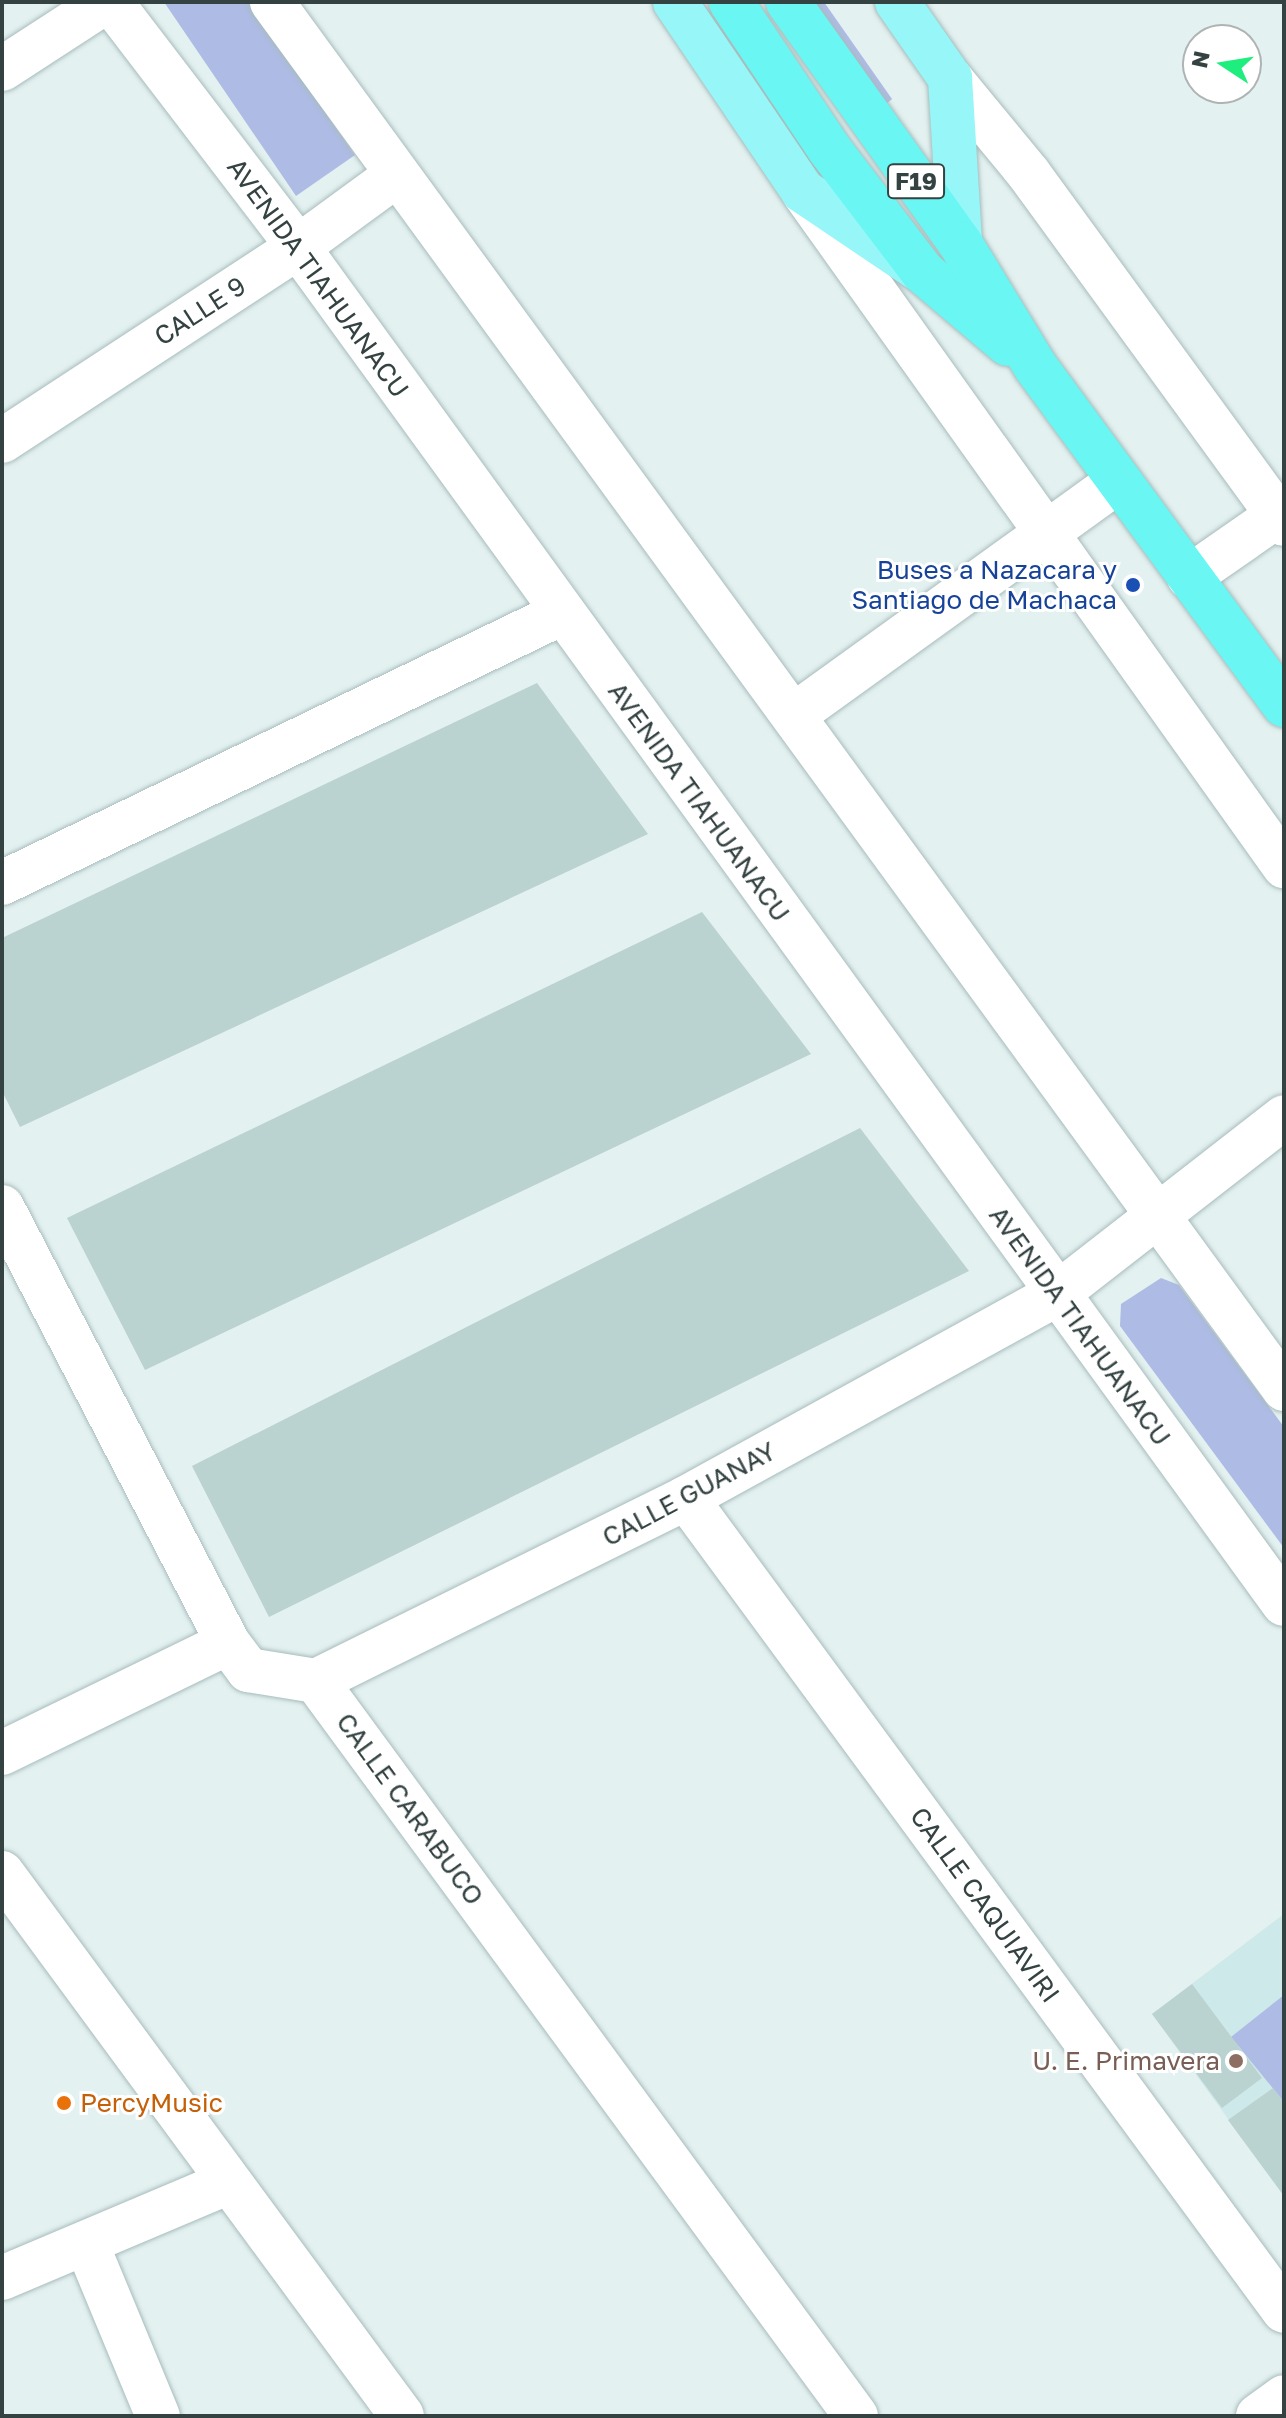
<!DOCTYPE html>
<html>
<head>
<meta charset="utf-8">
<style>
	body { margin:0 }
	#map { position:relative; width:1286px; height:2418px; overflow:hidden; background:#e4f1f1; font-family:"Golos Text",sans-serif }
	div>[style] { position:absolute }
	.education>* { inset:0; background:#cee9ea }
	.green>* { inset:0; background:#aebbe4 }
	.building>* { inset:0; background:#bad2d0 }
	.roads { filter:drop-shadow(0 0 2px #a7bcbb) drop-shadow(0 0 2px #a7bcbb) }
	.minor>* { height:44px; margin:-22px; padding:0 22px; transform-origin:22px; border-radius:22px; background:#fff }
	.major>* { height:44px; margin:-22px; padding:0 22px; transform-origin:22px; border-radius:22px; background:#96f6f8 }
	.highway>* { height:44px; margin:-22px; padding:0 22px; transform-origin:22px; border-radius:22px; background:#6af6f3 }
	.dots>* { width:22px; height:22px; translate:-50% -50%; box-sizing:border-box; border:4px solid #fff; border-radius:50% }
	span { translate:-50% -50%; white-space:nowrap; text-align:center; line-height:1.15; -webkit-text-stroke:6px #fff; paint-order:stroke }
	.shield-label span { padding:2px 6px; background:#fff; border:2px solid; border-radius:6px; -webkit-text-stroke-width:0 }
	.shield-label { font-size:24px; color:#344342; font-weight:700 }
	.street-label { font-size:26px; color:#344342 }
	.transit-label { font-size:26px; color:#164399 }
	.right { translate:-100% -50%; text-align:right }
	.education-label { font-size:26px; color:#785e54 }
	.food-label { font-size:26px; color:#c56008 }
	.left { translate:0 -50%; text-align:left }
	.frame { position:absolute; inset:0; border:4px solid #344342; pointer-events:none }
	.north { position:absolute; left:1182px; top:24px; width:80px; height:80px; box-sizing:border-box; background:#fff; border:2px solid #aeb4b3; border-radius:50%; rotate:282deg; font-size:22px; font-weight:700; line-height:32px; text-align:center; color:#344342 }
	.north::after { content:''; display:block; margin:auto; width:28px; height:36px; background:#1eee7e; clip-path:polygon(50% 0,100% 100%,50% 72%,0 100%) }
</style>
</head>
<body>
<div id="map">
	<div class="education">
		<i style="clip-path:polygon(1284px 1914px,1284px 2196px,1152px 2014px)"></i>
	</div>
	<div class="green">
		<i style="clip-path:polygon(164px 2px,248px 2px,355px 155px,296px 196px)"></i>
		<i style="clip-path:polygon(687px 2px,702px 2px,820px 167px,813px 172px)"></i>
		<i style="clip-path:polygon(814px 2px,824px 2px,892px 99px,884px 106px)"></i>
		<i style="clip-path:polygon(1161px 1278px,1179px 1285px,1284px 1427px,1284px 1548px,1120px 1326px,1121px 1304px)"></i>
		<i style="clip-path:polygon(1284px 1995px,1284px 2102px,1231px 2037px)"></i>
	</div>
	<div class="building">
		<i style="clip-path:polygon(537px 683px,648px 834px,20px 1127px,2px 1091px,2px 938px)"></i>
		<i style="clip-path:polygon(702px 912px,811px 1054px,145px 1370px,67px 1218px)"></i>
		<i style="clip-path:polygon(860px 1128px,969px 1271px,269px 1617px,192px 1466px)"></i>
		<i style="clip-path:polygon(1192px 1984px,1262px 2078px,1222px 2108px,1152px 2014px)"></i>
		<i style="clip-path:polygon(1273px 2088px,1284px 2102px,1284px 2196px,1228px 2120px)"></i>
	</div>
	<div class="roads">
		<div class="minor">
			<i style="left:111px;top:2px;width:308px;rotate:52.6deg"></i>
			<i style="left:298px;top:247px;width:1677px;rotate:54deg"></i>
			<i style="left:272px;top:2px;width:1717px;rotate:53.88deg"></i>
			<i style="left:2px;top:69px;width:123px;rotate:-33deg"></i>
			<i style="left:950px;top:78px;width:124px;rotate:50.5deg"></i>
			<i style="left:1029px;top:174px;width:433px;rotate:53.9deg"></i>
			<i style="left:804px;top:193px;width:827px;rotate:54.5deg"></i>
			<i style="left:2px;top:441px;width:354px;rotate:-33.2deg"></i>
			<i style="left:298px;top:247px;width:120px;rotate:-36.2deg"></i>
			<i style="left:1189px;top:577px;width:116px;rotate:-34.8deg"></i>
			<i style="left:794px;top:715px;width:400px;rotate:-35.8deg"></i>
			<i style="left:2px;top:883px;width:622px;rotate:-25.74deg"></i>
			<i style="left:2px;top:1207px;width:491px;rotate:62.6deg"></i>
			<i style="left:228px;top:1643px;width:34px;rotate:53deg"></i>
			<i style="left:248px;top:1670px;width:69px;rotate:9.2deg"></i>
			<i style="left:316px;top:1681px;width:912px;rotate:53.7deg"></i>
			<i style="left:686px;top:1498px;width:1009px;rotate:53.66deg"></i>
			<i style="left:316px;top:1681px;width:413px;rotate:-26.3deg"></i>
			<i style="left:686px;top:1498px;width:423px;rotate:-28.8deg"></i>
			<i style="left:1057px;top:1294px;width:288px;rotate:-37.9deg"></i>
			<i style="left:2px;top:1753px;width:251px;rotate:-26deg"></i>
			<i style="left:2px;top:1873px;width:674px;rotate:53.62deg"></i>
			<i style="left:87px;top:2245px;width:185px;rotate:67.5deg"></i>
			<i style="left:2px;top:2278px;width:246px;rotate:-22.9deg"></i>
			<i style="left:1258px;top:2416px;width:32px;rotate:-36deg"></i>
		</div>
		<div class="major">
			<i style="left:675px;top:2px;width:228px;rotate:55.9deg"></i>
			<i style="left:803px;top:191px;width:138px;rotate:34deg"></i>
			<i style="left:897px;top:2px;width:93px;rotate:55.1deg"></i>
			<i style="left:950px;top:78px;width:165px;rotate:86.5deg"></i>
		</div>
		<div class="highway">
			<i style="left:731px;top:2px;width:178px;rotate:56.2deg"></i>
			<i style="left:830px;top:150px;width:153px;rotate:52.7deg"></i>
			<i style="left:923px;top:272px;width:111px;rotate:40.3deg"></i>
			<i style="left:788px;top:2px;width:296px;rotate:54.5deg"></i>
			<i style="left:960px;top:243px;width:144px;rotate:58.6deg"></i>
			<i style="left:1035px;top:366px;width:421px;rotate:53.7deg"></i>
		</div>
	</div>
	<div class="dots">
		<i style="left:1133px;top:585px;background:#1a4fb4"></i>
		<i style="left:1236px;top:2061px;background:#8d6e63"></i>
		<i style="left:64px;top:2103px;background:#e8710a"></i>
	</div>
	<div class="shield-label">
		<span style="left:916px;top:181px">F19</span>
	</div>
	<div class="street-label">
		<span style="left:318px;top:278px;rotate:54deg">AVENIDA TIAHUANACU</span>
		<span style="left:200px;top:311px;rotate:-33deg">CALLE 9</span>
		<span style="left:699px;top:802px;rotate:54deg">AVENIDA TIAHUANACU</span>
		<span style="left:1080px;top:1326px;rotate:54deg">AVENIDA TIAHUANACU</span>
		<span style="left:689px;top:1494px;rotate:-28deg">CALLE GUANAY</span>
		<span style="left:410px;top:1809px;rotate:54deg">CALLE CARABUCO</span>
		<span style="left:985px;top:1905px;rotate:54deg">CALLE CAQUIAVIRI</span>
	</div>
	<div class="transit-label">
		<span class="right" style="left:1117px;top:585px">Buses a Nazacara y<br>Santiago de Machaca</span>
	</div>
	<div class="education-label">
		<span class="right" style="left:1220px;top:2061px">U. E. Primavera</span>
	</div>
	<div class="food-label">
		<span class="left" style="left:80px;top:2103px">PercyMusic</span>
	</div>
	<div class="frame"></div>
	<div class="north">N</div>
</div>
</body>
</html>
